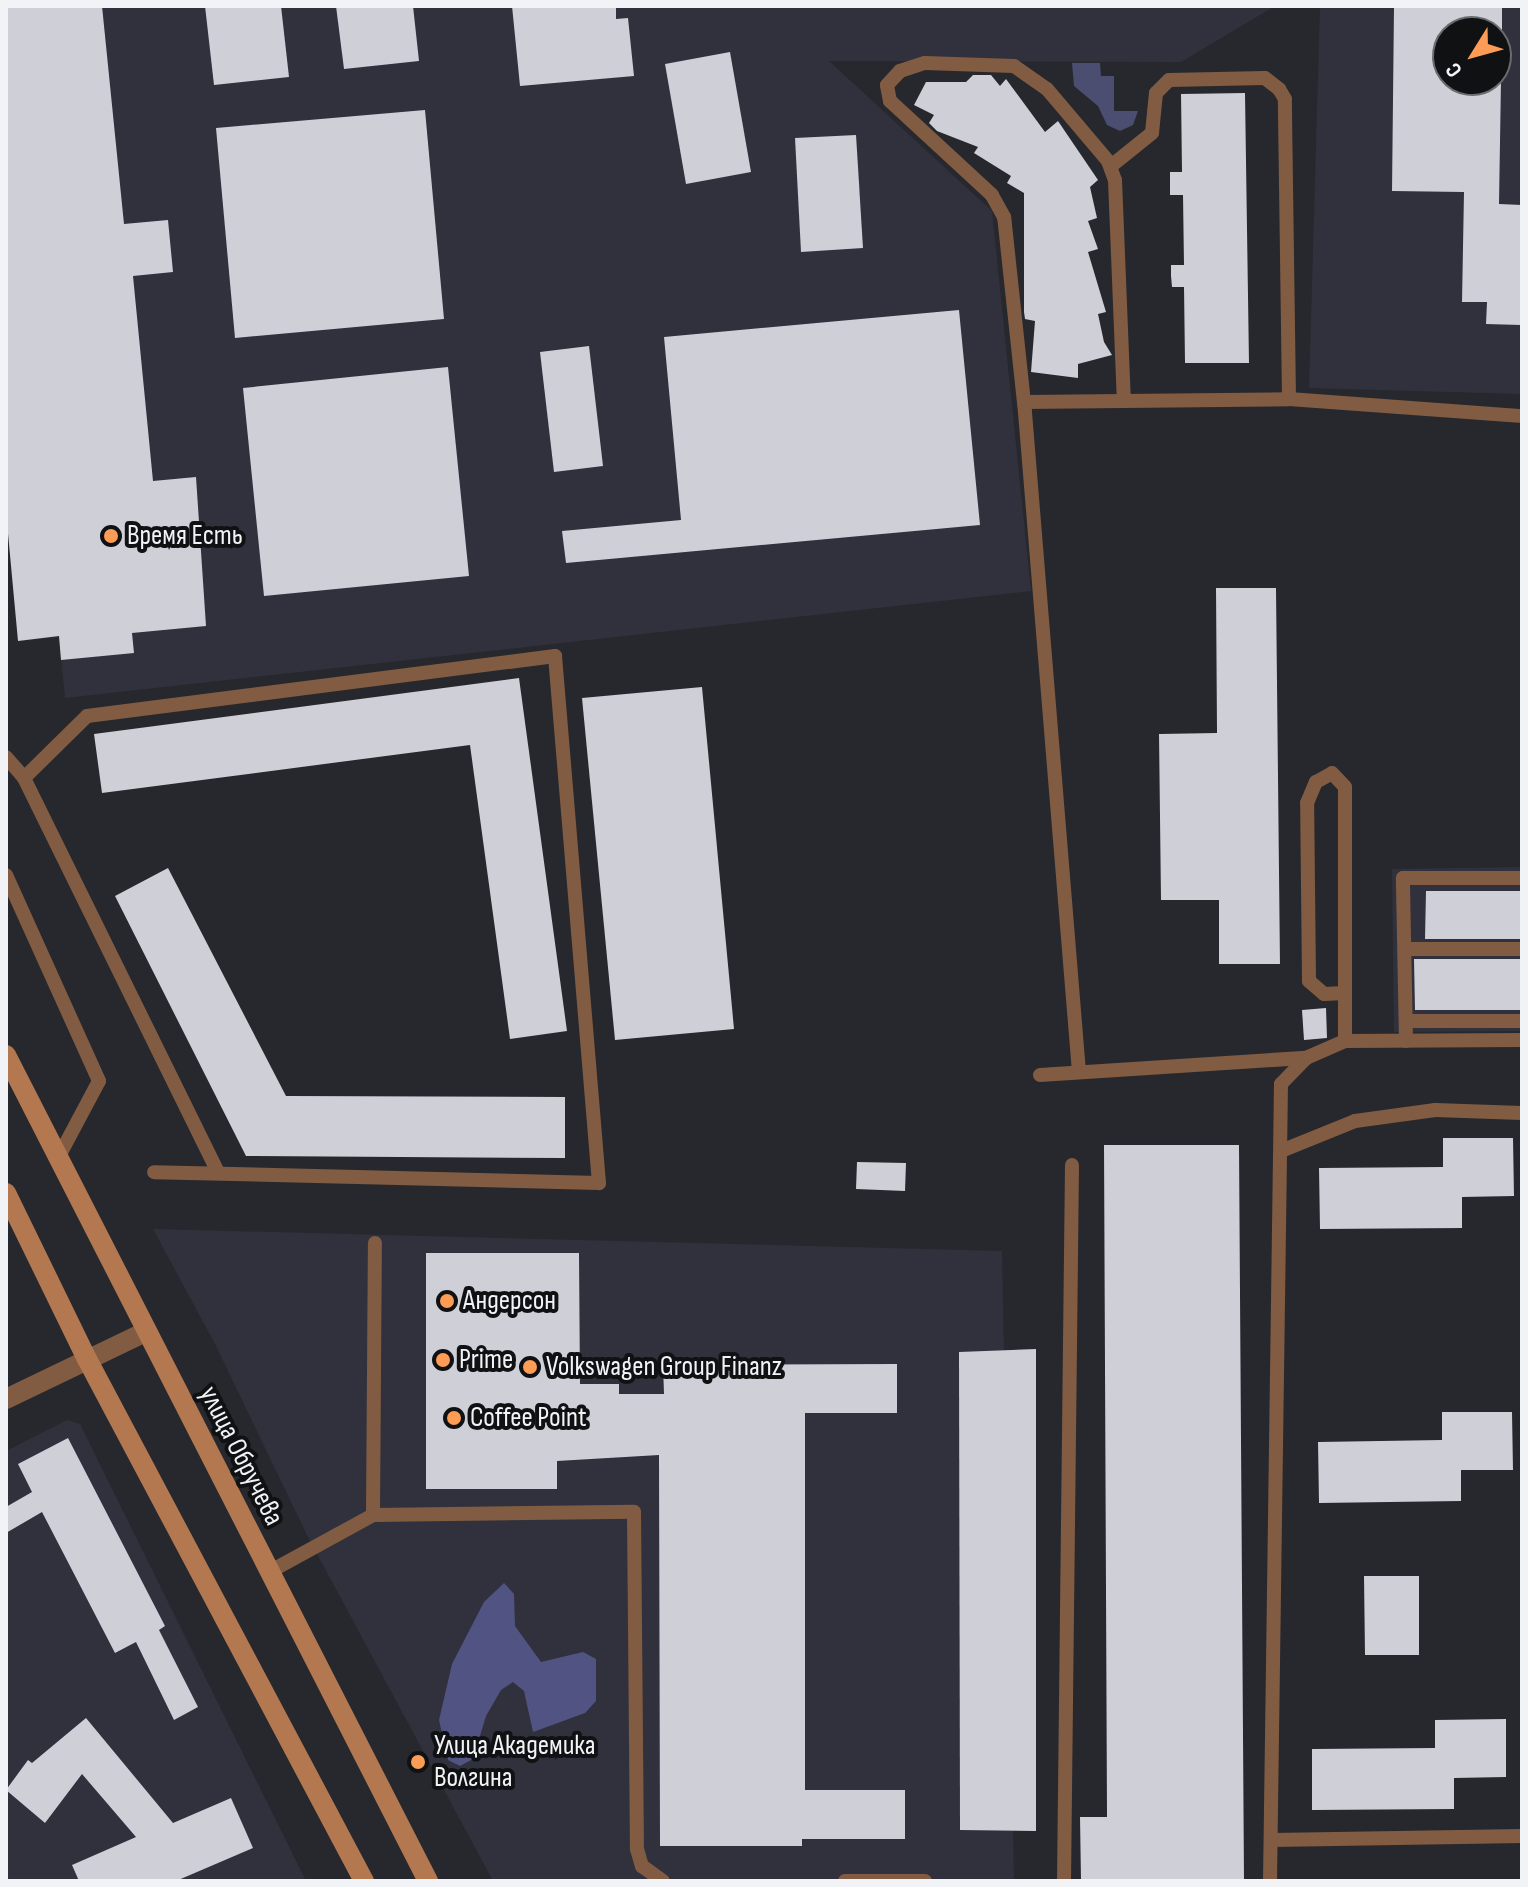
<!DOCTYPE html>
<html>
<head>
<meta charset="utf-8">
<style>
	body { margin:0 }
	#map { position:relative; width:1528px; height:1887px; overflow:hidden; background:#27282d; font-family:"Sofia Sans Condensed",sans-serif }
	div>[style] { position:absolute }
	.built>* { inset:0; background:#30313c }
	.green>* { inset:0; background:#4b4e71 }
	.forest>* { inset:0; background:#515483 }
	.building>* { inset:0; background:#cecfd7 }
	.service>* { height:14px; margin:-7px; padding:0 7px; transform-origin:7px; border-radius:7px; background:#815c43 }
	.tertiary>* { height:20px; margin:-10px; padding:0 10px; transform-origin:10px; border-radius:10px; background:#815c43 }
	.secondary>* { height:20px; margin:-10px; padding:0 10px; transform-origin:10px; border-radius:10px; background:#b37850 }
	.dots>* { width:22px; height:22px; translate:-50% -50%; box-sizing:border-box; border:4px solid #101113; border-radius:50% }
	span { translate:-50% -50%; white-space:nowrap; text-align:center; line-height:1.15; -webkit-text-stroke:8px #101113; paint-order:stroke }
	.poi-label { font-size:28px; color:#f2f3f7 }
	.left { translate:0 -50%; text-align:left }
	.street-label { font-size:28px; color:#f2f3f7 }
	.frame { position:absolute; inset:0; border:8px solid #f2f3f7; pointer-events:none }
	.north { position:absolute; left:1432px; top:16px; width:80px; height:80px; box-sizing:border-box; background:#101113; border:2px solid #6a6b6e; border-radius:50%; rotate:233deg; font-size:22px; font-weight:700; line-height:32px; text-align:center; color:#f2f3f7 }
	.north::after { content:''; display:block; margin:auto; width:28px; height:36px; background:#fd9c55; clip-path:polygon(50% 0,100% 100%,50% 72%,0 100%) }
</style>
</head>
<body>
<div id="map">
	<div class="built">
		<i style="clip-path:polygon(6px 6px,1275px 6px,1181px 62px,829px 61px,992px 211px,1031px 591px,65px 698px,59px 637px,18px 641px,6px 512px)"></i>
		<i style="clip-path:polygon(evenodd,1320px 6px,1522px 6px,1522px 394px,1309px 388px,1320px 6px,1448px 32px,1496px 32px,1496px 80px,1448px 80px,1448px 32px)"></i>
		<i style="clip-path:polygon(1522px 867px,1522px 1031px,1394px 1032px,1392px 869px)"></i>
		<i style="clip-path:polygon(153px 1229px,1002px 1251px,1014px 1881px,493px 1881px,308px 1537px,215px 1344px)"></i>
		<i style="clip-path:polygon(67px 1420px,80px 1424px,306px 1881px,6px 1881px,6px 1451px)"></i>
	</div>
	<div class="green">
		<i style="clip-path:polygon(1072px 63px,1100px 63px,1101px 76px,1114px 76px,1114px 111px,1138px 111px,1133px 125px,1120px 131px,1107px 125px,1098px 106px,1074px 86px)"></i>
	</div>
	<div class="forest">
		<i style="clip-path:polygon(504px 1583px,514px 1594px,515px 1626px,541px 1662px,583px 1652px,596px 1659px,596px 1701px,585px 1713px,533px 1732px,524px 1691px,513px 1682px,501px 1690px,486px 1716px,473px 1759px,460px 1766px,448px 1760px,439px 1720px,452px 1664px,484px 1602px)"></i>
	</div>
	<div class="building">
		<i style="clip-path:polygon(6px 6px,102px 6px,124px 224px,168px 220px,173px 272px,133px 276px,153px 481px,196px 477px,206px 626px,132px 633px,134px 653px,61px 660px,59px 636px,18px 641px,6px 512px)"></i>
		<i style="clip-path:polygon(205px 6px,281px 6px,289px 77px,214px 85px)"></i>
		<i style="clip-path:polygon(336px 6px,413px 6px,419px 61px,344px 69px)"></i>
		<i style="clip-path:polygon(512px 6px,616px 6px,616px 19px,628px 18px,634px 76px,520px 86px)"></i>
		<i style="clip-path:polygon(1394px 6px,1502px 6px,1502px 32px,1448px 32px,1448px 80px,1501px 80px,1499px 204px,1522px 205px,1521px 325px,1486px 324px,1487px 302px,1462px 302px,1464px 192px,1392px 191px)"></i>
		<i style="clip-path:polygon(730px 52px,751px 172px,686px 184px,665px 64px)"></i>
		<i style="clip-path:polygon(973px 75px,991px 75px,1000px 86px,1006px 79px,1045px 132px,1058px 121px,1098px 180px,1090px 187px,1097px 218px,1088px 221px,1098px 249px,1088px 252px,1106px 312px,1098px 314px,1104px 342px,1112px 355px,1078px 364px,1078px 378px,1031px 372px,1035px 321px,1025px 319px,1024px 312px,1024px 193px,1007px 183px,1011px 176px,974px 153px,978px 147px,937px 131px,929px 123px,934px 115px,914px 105px,926px 82px,966px 82px)"></i>
		<i style="clip-path:polygon(1245px 93px,1249px 363px,1185px 363px,1184px 287px,1172px 287px,1171px 276px,1171px 265px,1184px 265px,1183px 195px,1170px 195px,1170px 172px,1182px 172px,1181px 94px)"></i>
		<i style="clip-path:polygon(425px 110px,444px 319px,235px 338px,216px 128px)"></i>
		<i style="clip-path:polygon(856px 135px,863px 248px,801px 252px,795px 138px)"></i>
		<i style="clip-path:polygon(959px 310px,980px 525px,566px 563px,562px 531px,681px 520px,664px 337px)"></i>
		<i style="clip-path:polygon(589px 346px,603px 466px,554px 472px,540px 352px)"></i>
		<i style="clip-path:polygon(448px 367px,469px 576px,264px 596px,243px 388px)"></i>
		<i style="clip-path:polygon(1216px 588px,1276px 588px,1280px 964px,1219px 964px,1219px 900px,1161px 900px,1159px 734px,1217px 733px)"></i>
		<i style="clip-path:polygon(519px 678px,567px 1031px,510px 1039px,470px 745px,102px 793px,94px 734px)"></i>
		<i style="clip-path:polygon(702px 687px,734px 1029px,615px 1040px,582px 698px)"></i>
		<i style="clip-path:polygon(168px 868px,286px 1096px,565px 1097px,565px 1158px,246px 1156px,115px 896px)"></i>
		<i style="clip-path:polygon(1426px 891px,1522px 891px,1522px 939px,1425px 939px)"></i>
		<i style="clip-path:polygon(1414px 959px,1522px 959px,1522px 1010px,1415px 1010px)"></i>
		<i style="clip-path:polygon(1326px 1008px,1327px 1038px,1304px 1040px,1302px 1010px)"></i>
		<i style="clip-path:polygon(1443px 1138px,1513px 1138px,1514px 1196px,1462px 1197px,1462px 1228px,1320px 1229px,1319px 1168px,1443px 1167px)"></i>
		<i style="clip-path:polygon(1104px 1145px,1239px 1145px,1244px 1881px,1081px 1881px,1080px 1817px,1107px 1817px)"></i>
		<i style="clip-path:polygon(857px 1162px,906px 1163px,905px 1191px,856px 1189px)"></i>
		<i style="clip-path:polygon(426px 1253px,579px 1253px,580px 1384px,619px 1384px,619px 1394px,664px 1394px,663px 1365px,897px 1364px,897px 1413px,805px 1413px,805px 1790px,905px 1790px,905px 1839px,802px 1839px,802px 1846px,660px 1846px,659px 1455px,557px 1461px,557px 1489px,426px 1489px)"></i>
		<i style="clip-path:polygon(1036px 1349px,1036px 1831px,960px 1830px,959px 1352px)"></i>
		<i style="clip-path:polygon(1442px 1412px,1512px 1412px,1513px 1470px,1461px 1470px,1461px 1501px,1319px 1503px,1318px 1442px,1442px 1440px)"></i>
		<i style="clip-path:polygon(68px 1438px,165px 1626px,159px 1630px,198px 1707px,174px 1720px,136px 1642px,115px 1653px,42px 1512px,6px 1533px,6px 1507px,32px 1492px,18px 1464px)"></i>
		<i style="clip-path:polygon(1364px 1576px,1419px 1576px,1419px 1655px,1365px 1655px)"></i>
		<i style="clip-path:polygon(86px 1718px,173px 1823px,231px 1798px,253px 1848px,176px 1881px,79px 1881px,72px 1865px,136px 1837px,82px 1774px,45px 1823px,6px 1790px,28px 1760px,32px 1763px)"></i>
		<i style="clip-path:polygon(1506px 1719px,1506px 1777px,1454px 1778px,1454px 1809px,1312px 1810px,1312px 1749px,1435px 1748px,1435px 1720px)"></i>
	</div>
	<div class="service">
		<i style="left:1289px;top:399px;width:234px;rotate:4.2deg"></i>
		<i style="left:1024px;top:402px;width:265px;rotate:-0.6deg"></i>
		<i style="left:1289px;top:399px;width:300px;rotate:-90.8deg"></i>
		<i style="left:1285px;top:99px;width:12px;rotate:-121deg"></i>
		<i style="left:1279px;top:89px;width:18px;rotate:-142deg"></i>
		<i style="left:1265px;top:78px;width:96px;rotate:178.8deg"></i>
		<i style="left:1169px;top:80px;width:18px;rotate:135deg"></i>
		<i style="left:1156px;top:93px;width:40px;rotate:95.7deg"></i>
		<i style="left:1152px;top:133px;width:53px;rotate:141.2deg"></i>
		<i style="left:6px;top:757px;width:28px;rotate:49deg"></i>
		<i style="left:24px;top:778px;width:88px;rotate:-44.5deg"></i>
		<i style="left:87px;top:716px;width:472px;rotate:-7.3deg"></i>
		<i style="left:555px;top:656px;width:529px;rotate:85.23deg"></i>
		<i style="left:599px;top:1183px;width:445px;rotate:-178.6deg"></i>
		<i style="left:24px;top:778px;width:440px;rotate:63.8deg"></i>
		<i style="left:6px;top:875px;width:226px;rotate:65.7deg"></i>
		<i style="left:99px;top:1081px;width:87px;rotate:118deg"></i>
		<i style="left:1405px;top:949px;width:117px"></i>
		<i style="left:1345px;top:993px;width:21px;rotate:177deg"></i>
		<i style="left:1324px;top:994px;width:20px;rotate:-139deg"></i>
		<i style="left:1309px;top:981px;width:178px;rotate:-90.6deg"></i>
		<i style="left:1307px;top:803px;width:23px;rotate:-67deg"></i>
		<i style="left:1316px;top:782px;width:18px;rotate:-29deg"></i>
		<i style="left:1332px;top:773px;width:19px;rotate:47deg"></i>
		<i style="left:1345px;top:787px;width:254px;rotate:90deg"></i>
		<i style="left:1406px;top:1021px;width:116px"></i>
		<i style="left:1406px;top:1041px;width:163px;rotate:-91.1deg"></i>
		<i style="left:1403px;top:878px;width:119px"></i>
		<i style="left:1079px;top:1072px;width:662px;rotate:-94.68deg"></i>
		<i style="left:1025px;top:412px;width:196px;rotate:-96.1deg"></i>
		<i style="left:1004px;top:217px;width:25px;rotate:-119deg"></i>
		<i style="left:992px;top:195px;width:139px;rotate:-137.3deg"></i>
		<i style="left:890px;top:101px;width:16px;rotate:-101deg"></i>
		<i style="left:887px;top:85px;width:19px;rotate:-47deg"></i>
		<i style="left:900px;top:71px;width:26px;rotate:-18deg"></i>
		<i style="left:925px;top:63px;width:89px;rotate:1.9deg"></i>
		<i style="left:1014px;top:66px;width:40px;rotate:34.9deg"></i>
		<i style="left:1047px;top:89px;width:94px;rotate:49.7deg"></i>
		<i style="left:1108px;top:161px;width:20px;rotate:70deg"></i>
		<i style="left:1115px;top:180px;width:221px;rotate:87.7deg"></i>
		<i style="left:1040px;top:1075px;width:267px;rotate:-3.7deg"></i>
		<i style="left:1281px;top:1151px;width:80px;rotate:-22.1deg"></i>
		<i style="left:1355px;top:1121px;width:81px;rotate:-7.8deg"></i>
		<i style="left:1435px;top:1110px;width:87px;rotate:2deg"></i>
		<i style="left:373px;top:1515px;width:272px;rotate:-89.6deg"></i>
		<i style="left:269px;top:1572px;width:119px;rotate:-28.7deg"></i>
		<i style="left:373px;top:1515px;width:261px;rotate:-0.7deg"></i>
		<i style="left:634px;top:1512px;width:337px;rotate:89.5deg"></i>
		<i style="left:637px;top:1849px;width:18px;rotate:74deg"></i>
		<i style="left:642px;top:1866px;width:26px;rotate:36deg"></i>
		<i style="left:1272px;top:1840px;width:250px;rotate:-0.9deg"></i>
		<i style="left:845px;top:1881px;width:80px"></i>
		<i style="left:1064px;top:1881px;width:716px;rotate:-89.36deg"></i>
		<i style="left:1270px;top:1881px;width:797px;rotate:-89.21deg"></i>
		<i style="left:1281px;top:1084px;width:36px;rotate:-46deg"></i>
		<i style="left:1306px;top:1058px;width:43px;rotate:-23.6deg"></i>
		<i style="left:1345px;top:1041px;width:177px;rotate:-0.3deg"></i>
	</div>
	<div class="tertiary">
		<i style="left:6px;top:1399px;width:154px;rotate:-25.7deg"></i>
	</div>
	<div class="secondary">
		<i style="left:6px;top:1055px;width:928px;rotate:62.94deg"></i>
		<i style="left:6px;top:1193px;width:185px;rotate:64deg"></i>
		<i style="left:87px;top:1359px;width:591px;rotate:62.05deg"></i>
	</div>
	<div class="dots">
		<i style="left:111px;top:536px;background:#fd9c55"></i>
		<i style="left:447px;top:1301px;background:#fd9c55"></i>
		<i style="left:443px;top:1360px;background:#fd9c55"></i>
		<i style="left:530px;top:1367px;background:#fd9c55"></i>
		<i style="left:454px;top:1418px;background:#fd9c55"></i>
		<i style="left:418px;top:1762px;background:#fd9c55"></i>
	</div>
	<div class="poi-label">
		<span class="left" style="left:127px;top:536px">Время Есть</span>
		<span class="left" style="left:463px;top:1301px">Андерсон</span>
		<span class="left" style="left:459px;top:1360px">Prime</span>
		<span class="left" style="left:546px;top:1367px">Volkswagen Group Finanz</span>
		<span class="left" style="left:470px;top:1418px">Coffee Point</span>
		<span class="left" style="left:434px;top:1762px">Улица Академика<br>Волгина</span>
	</div>
	<div class="street-label">
		<span style="left:241px;top:1456px;rotate:63deg">улица Обручева</span>
	</div>
	<div class="frame"></div>
	<div class="north">С</div>
</div>
</body>
</html>
